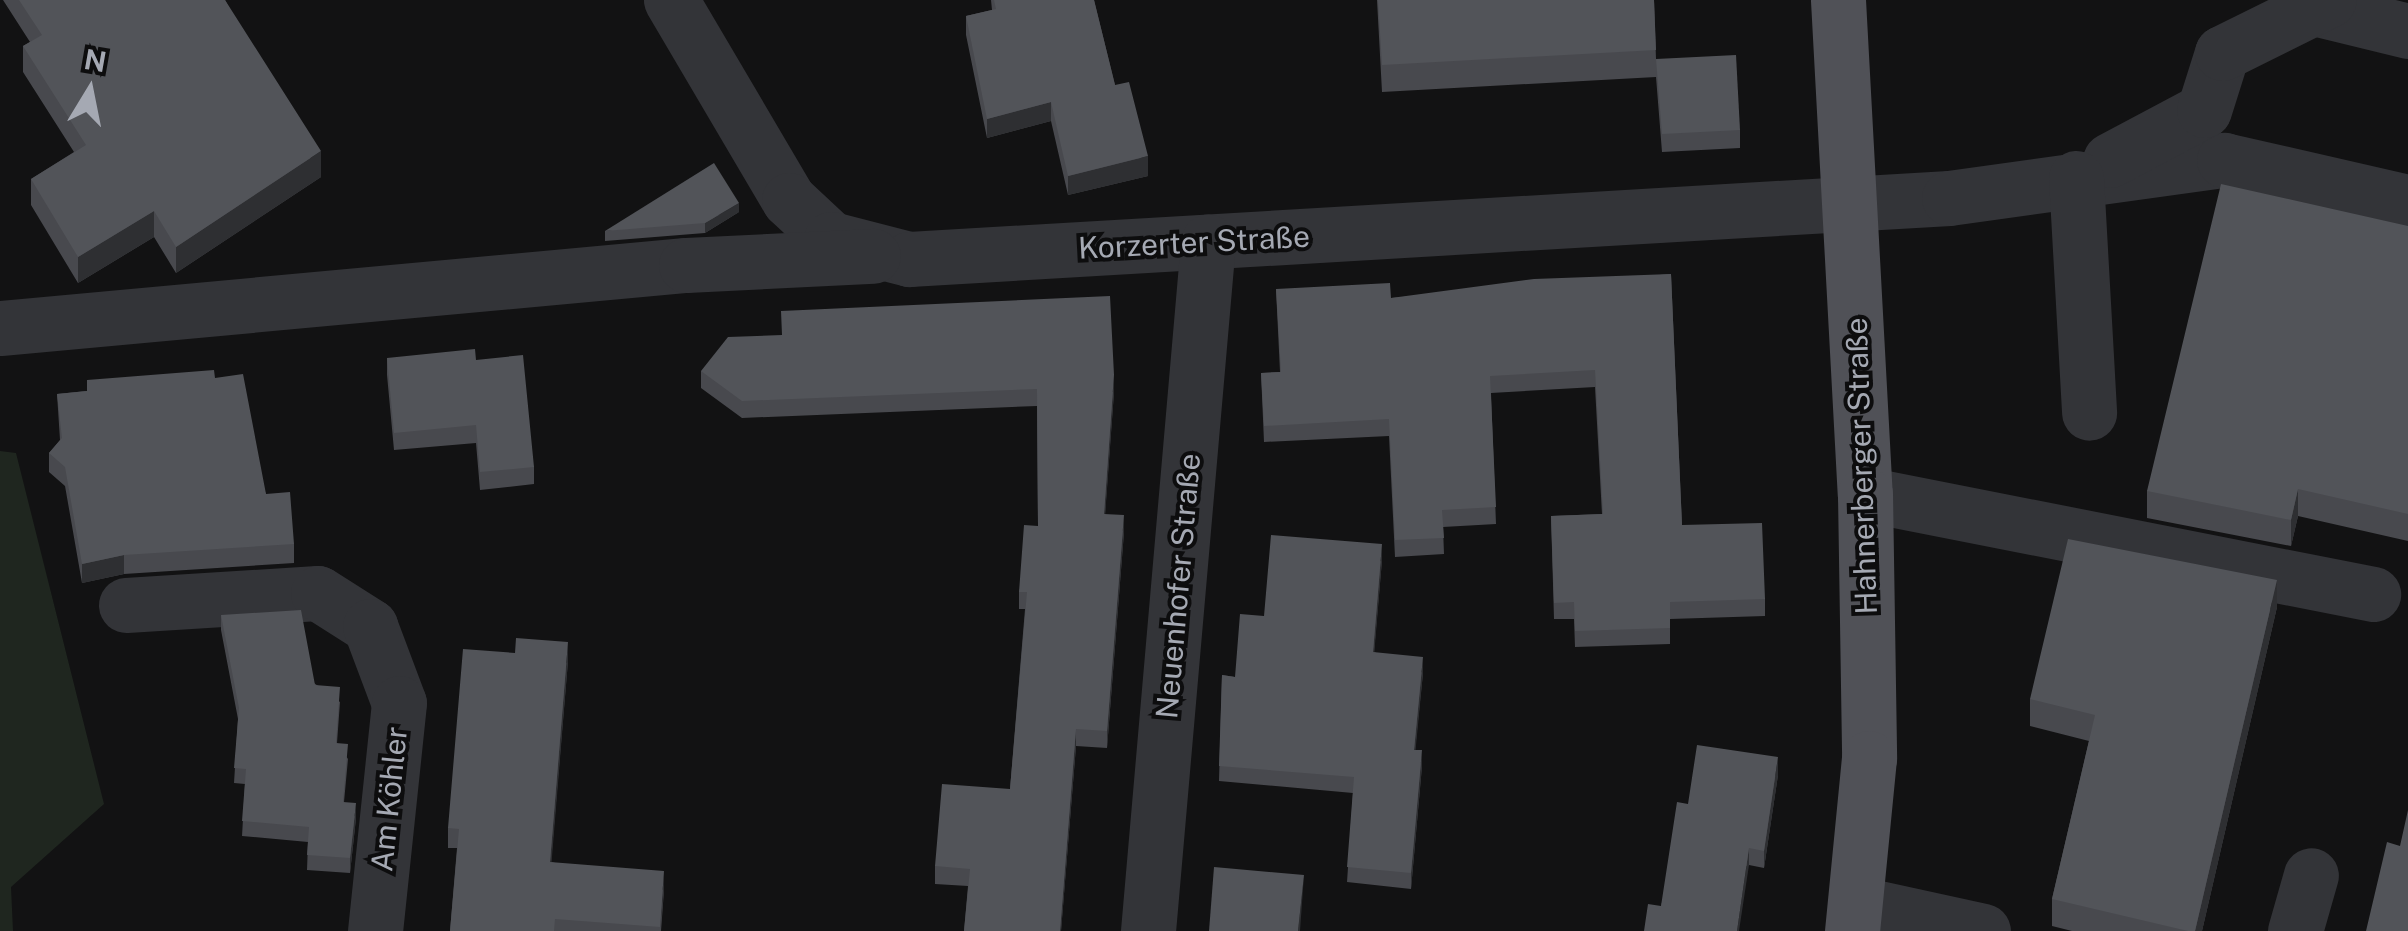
<!DOCTYPE html>
<html>
<head>
<meta charset="utf-8">
<style>
	body { margin:0 }
	#map { position:relative; width:2408px; height:931px; overflow:hidden; background:#121213; font-family:"Public Sans",sans-serif }
	div>[style] { position:absolute }
	.green>* { inset:0; background:#1f261f }
	.minor>* { height:55px; margin:-27.5px; padding:0 27.5px; transform-origin:27.5px; border-radius:27.5px; background:#333438 }
	.major>* { height:55px; margin:-27.5px; padding:0 27.5px; transform-origin:27.5px; border-radius:27.5px; background:#505157 }
	.wall>* { inset:0; background:#48494e }
	.shaded-wall>* { inset:0; background:#2e2f32 }
	.building>* { inset:0; background:#525459 }
	span { translate:-50% -50%; white-space:nowrap; text-align:center; line-height:1.15; -webkit-text-stroke:8px #0d0d0e; paint-order:stroke }
	.street-label { font-size:30px; color:#a5a9b3 }
	.north { position:absolute; left:40px; top:40px; width:100px; height:100px; -webkit-text-stroke:8px #0d0d0e; paint-order:stroke; rotate:10deg; font-size:28px; font-weight:700; line-height:40px; text-align:center; color:#a5a9b3 }
	.north::after { content:''; display:block; margin:auto; width:35px; height:45px; background:#a5a9b3; clip-path:polygon(50% 0,100% 100%,50% 72%,0 100%) }
</style>
</head>
<body>
<div id="map">
	<div class="green">
		<i style="clip-path:polygon(0 451px,16px 453px,104px 804px,11px 887px,13px 931px,0 931px)"></i>
	</div>
	<div class="minor">
		<i style="left:671px;top:0;width:232px;rotate:59.5deg"></i>
		<i style="left:789px;top:200px;width:57px;rotate:42.9deg"></i>
		<i style="left:831px;top:239px;width:81px;rotate:14.4deg"></i>
		<i style="left:909px;top:259px;width:1042px;rotate:-3.36deg"></i>
		<i style="left:1949px;top:198px;width:278px;rotate:-7.9deg"></i>
		<i style="left:2224px;top:160px;width:189px;rotate:12.9deg"></i>
		<i style="left:2314px;top:8px;width:97px;rotate:13.7deg"></i>
		<i style="left:2110px;top:160px;width:106px;rotate:-28deg"></i>
		<i style="left:2204px;top:110px;width:60px;rotate:-72.5deg"></i>
		<i style="left:2222px;top:53px;width:119px;rotate:-26.4deg"></i>
		<i style="left:2076px;top:178px;width:235px;rotate:86.8deg"></i>
		<i style="left:0;top:328px;width:689px;rotate:-5.25deg"></i>
		<i style="left:686px;top:265px;width:187px;rotate:-2.8deg"></i>
		<i style="left:1865px;top:494px;width:518px;rotate:11.14deg"></i>
		<i style="left:126px;top:605px;width:192px;rotate:-3.6deg"></i>
		<i style="left:318px;top:593px;width:62px;rotate:32.4deg"></i>
		<i style="left:370px;top:626px;width:82px;rotate:69.4deg"></i>
		<i style="left:399px;top:703px;width:229px;rotate:96deg"></i>
		<i style="left:1856px;top:903px;width:130px;rotate:12.4deg"></i>
		<i style="left:1148px;top:931px;width:692px;rotate:-85.02deg"></i>
		<i style="left:2295px;top:931px;width:58px;rotate:-74.1deg"></i>
	</div>
	<div class="major">
		<i style="left:1838px;top:0;width:495px;rotate:86.9deg"></i>
		<i style="left:1865px;top:494px;width:264px;rotate:89.1deg"></i>
		<i style="left:1869px;top:758px;width:174px;rotate:95.6deg"></i>
	</div>
	<div class="wall">
		<i style="clip-path:polygon(3px 0,225px 0,321px 177px,176px 273px,154px 237px,78px 283px,31px 205px,31px 179px,74px 152px,23px 72px,23px 46px,30px 42px)"></i>
		<i style="clip-path:polygon(991px 0,1094px 0,1115px 85px,1148px 176px,1068px 195px,1051px 121px,987px 138px,966px 35px,966px 16px,992px 10px)"></i>
		<i style="clip-path:polygon(1377px 0,1654px 0,1656px 59px,1740px 130px,1740px 148px,1662px 152px,1656px 77px,1382px 92px)"></i>
		<i style="clip-path:polygon(739px 212px,705px 233px,605px 241px,605px 231px)"></i>
		<i style="clip-path:polygon(2408px 226px,2408px 541px,2298px 516px,2291px 546px,2147px 518px,2147px 491px)"></i>
		<i style="clip-path:polygon(1671px 274px,1682px 525px,1765px 599px,1765px 616px,1670px 619px,1670px 644px,1575px 647px,1574px 619px,1554px 619px,1551px 516px,1602px 514px,1595px 387px,1491px 393px,1496px 524px,1443px 527px,1444px 554px,1395px 557px,1389px 436px,1264px 442px,1261px 373px,1280px 372px,1276px 289px,1391px 298px)"></i>
		<i style="clip-path:polygon(387px 358px,476px 360px,534px 467px,534px 484px,480px 490px,476px 443px,394px 450px,387px 375px)"></i>
		<i style="clip-path:polygon(701px 371px,1114px 392px,1105px 514px,1124px 532px,1107px 748px,1076px 746px,1061px 931px,964px 931px,968px 886px,935px 884px,935px 866px,1010px 789px,1025px 609px,1019px 609px,1019px 592px,1038px 526px,1037px 406px,742px 418px,701px 388px)"></i>
		<i style="clip-path:polygon(215px 378px,266px 494px,294px 544px,294px 563px,124px 574px,82px 583px,65px 486px,49px 472px,49px 453px,60px 440px,57px 394px)"></i>
		<i style="clip-path:polygon(1382px 560px,1374px 652px,1423px 673px,1415px 750px,1422px 766px,1411px 889px,1347px 882px,1353px 793px,1219px 781px,1222px 675px,1235px 677px)"></i>
		<i style="clip-path:polygon(2277px 607px,2202px 931px,2072px 931px,2052px 926px,2052px 899px,2089px 741px,2030px 726px,2030px 699px)"></i>
		<i style="clip-path:polygon(221px 615px,340px 702px,337px 743px,348px 759px,344px 802px,356px 818px,350px 873px,307px 870px,308px 842px,242px 836px,245px 784px,234px 783px,238px 719px,221px 630px)"></i>
		<i style="clip-path:polygon(568px 661px,551px 862px,664px 890px,661px 931px,450px 931px,457px 848px,448px 848px,448px 828px)"></i>
		<i style="clip-path:polygon(1778px 775px,1764px 868px,1749px 865px,1661px 906px,1688px 804px)"></i>
	</div>
	<div class="shaded-wall">
		<i style="clip-path:polygon(1051px 102px,1051px 121px,987px 138px,987px 119px)"></i>
		<i style="clip-path:polygon(321px 151px,321px 177px,176px 273px,176px 247px)"></i>
		<i style="clip-path:polygon(1148px 156px,1148px 176px,1068px 195px,1068px 176px)"></i>
		<i style="clip-path:polygon(739px 203px,739px 212px,705px 233px,705px 223px)"></i>
		<i style="clip-path:polygon(154px 211px,154px 237px,78px 283px,78px 257px)"></i>
		<i style="clip-path:polygon(1114px 375px,1114px 392px,1104px 531px,1104px 514px)"></i>
		<i style="clip-path:polygon(2298px 489px,2298px 516px,2291px 546px,2291px 520px)"></i>
		<i style="clip-path:polygon(1124px 515px,1124px 532px,1107px 748px,1107px 731px)"></i>
		<i style="clip-path:polygon(1382px 544px,1382px 560px,1373px 668px,1373px 652px)"></i>
		<i style="clip-path:polygon(124px 555px,124px 574px,82px 583px,82px 564px)"></i>
		<i style="clip-path:polygon(2277px 580px,2277px 607px,2202px 931px,2195px 931px)"></i>
		<i style="clip-path:polygon(568px 642px,568px 661px,550px 881px,550px 862px)"></i>
		<i style="clip-path:polygon(1423px 657px,1423px 673px,1414px 766px,1414px 750px)"></i>
		<i style="clip-path:polygon(1076px 729px,1076px 746px,1061px 931px,1060px 931px)"></i>
		<i style="clip-path:polygon(1422px 750px,1422px 766px,1411px 889px,1411px 873px)"></i>
		<i style="clip-path:polygon(1778px 757px,1778px 775px,1764px 868px,1764px 851px)"></i>
		<i style="clip-path:polygon(356px 803px,356px 818px,350px 873px,350px 858px)"></i>
		<i style="clip-path:polygon(1749px 848px,1749px 865px,1739px 931px,1737px 931px)"></i>
		<i style="clip-path:polygon(664px 871px,664px 890px,660px 931px)"></i>
		<i style="clip-path:polygon(1304px 875px,1300px 931px,1298px 931px)"></i>
	</div>
	<div class="building">
		<i style="clip-path:polygon(19px 0,225px 0,321px 151px,176px 247px,154px 211px,78px 257px,31px 179px,86px 145px,23px 46px,42px 35px)"></i>
		<i style="clip-path:polygon(994px 0,1094px 0,1115px 85px,1129px 82px,1148px 156px,1068px 176px,1051px 102px,987px 119px,966px 16px,996px 9px)"></i>
		<i style="clip-path:polygon(1378px 0,1654px 0,1656px 50px,1382px 65px)"></i>
		<i style="clip-path:polygon(1736px 55px,1740px 130px,1662px 134px,1656px 59px)"></i>
		<i style="clip-path:polygon(714px 163px,739px 203px,705px 223px,605px 231px)"></i>
		<i style="clip-path:polygon(2221px 184px,2408px 226px,2408px 514px,2298px 489px,2291px 520px,2147px 491px)"></i>
		<i style="clip-path:polygon(1671px 274px,1682px 525px,1762px 523px,1765px 599px,1670px 602px,1670px 628px,1575px 631px,1574px 602px,1554px 603px,1551px 516px,1603px 514px,1595px 370px,1490px 376px,1496px 507px,1442px 510px,1444px 538px,1395px 540px,1389px 419px,1264px 426px,1261px 373px,1281px 372px,1276px 289px,1390px 283px,1391px 298px,1534px 279px)"></i>
		<i style="clip-path:polygon(1110px 296px,1114px 375px,1104px 514px,1124px 515px,1107px 731px,1076px 729px,1060px 931px,964px 931px,970px 869px,935px 866px,942px 784px,1010px 789px,1027px 592px,1019px 592px,1024px 525px,1038px 526px,1037px 389px,742px 401px,701px 371px,728px 337px,782px 335px,781px 311px)"></i>
		<i style="clip-path:polygon(475px 349px,476px 360px,523px 355px,534px 467px,480px 472px,476px 425px,394px 433px,387px 358px)"></i>
		<i style="clip-path:polygon(214px 370px,215px 378px,243px 374px,266px 494px,290px 492px,294px 544px,124px 555px,82px 564px,65px 467px,49px 453px,62px 438px,57px 394px,87px 391px,87px 380px)"></i>
		<i style="clip-path:polygon(1271px 535px,1382px 544px,1373px 652px,1423px 657px,1414px 750px,1422px 750px,1411px 873px,1347px 867px,1354px 777px,1219px 766px,1222px 675px,1235px 677px,1240px 614px,1264px 616px)"></i>
		<i style="clip-path:polygon(2068px 539px,2277px 580px,2195px 931px,2188px 931px,2052px 899px,2095px 715px,2030px 699px)"></i>
		<i style="clip-path:polygon(301px 610px,315px 685px,340px 687px,336px 743px,348px 744px,343px 802px,356px 803px,350px 858px,307px 855px,309px 827px,242px 821px,246px 769px,234px 768px,239px 708px,221px 615px)"></i>
		<i style="clip-path:polygon(516px 638px,568px 642px,550px 862px,664px 871px,660px 927px,555px 919px,554px 931px,450px 931px,459px 829px,448px 828px,463px 649px,515px 653px)"></i>
		<i style="clip-path:polygon(1697px 745px,1778px 757px,1764px 851px,1749px 848px,1737px 931px,1644px 931px,1648px 904px,1661px 906px,1677px 802px,1688px 804px)"></i>
		<i style="clip-path:polygon(2408px 810px,2408px 931px,2366px 931px,2387px 842px,2400px 846px)"></i>
		<i style="clip-path:polygon(1214px 867px,1304px 875px,1298px 931px,1209px 931px)"></i>
	</div>
	<div class="street-label">
		<span style="left:1194px;top:242px;rotate:-3deg">Korzerter Straße</span>
		<span style="left:1861px;top:466px;rotate:-92deg">Hahnerberger Straße</span>
		<span style="left:1178px;top:586px;rotate:-85deg">Neuenhofer Straße</span>
		<span style="left:389px;top:799px;rotate:-84deg">Am Köhler</span>
	</div>
	<div class="north">N</div>
</div>
</body>
</html>
